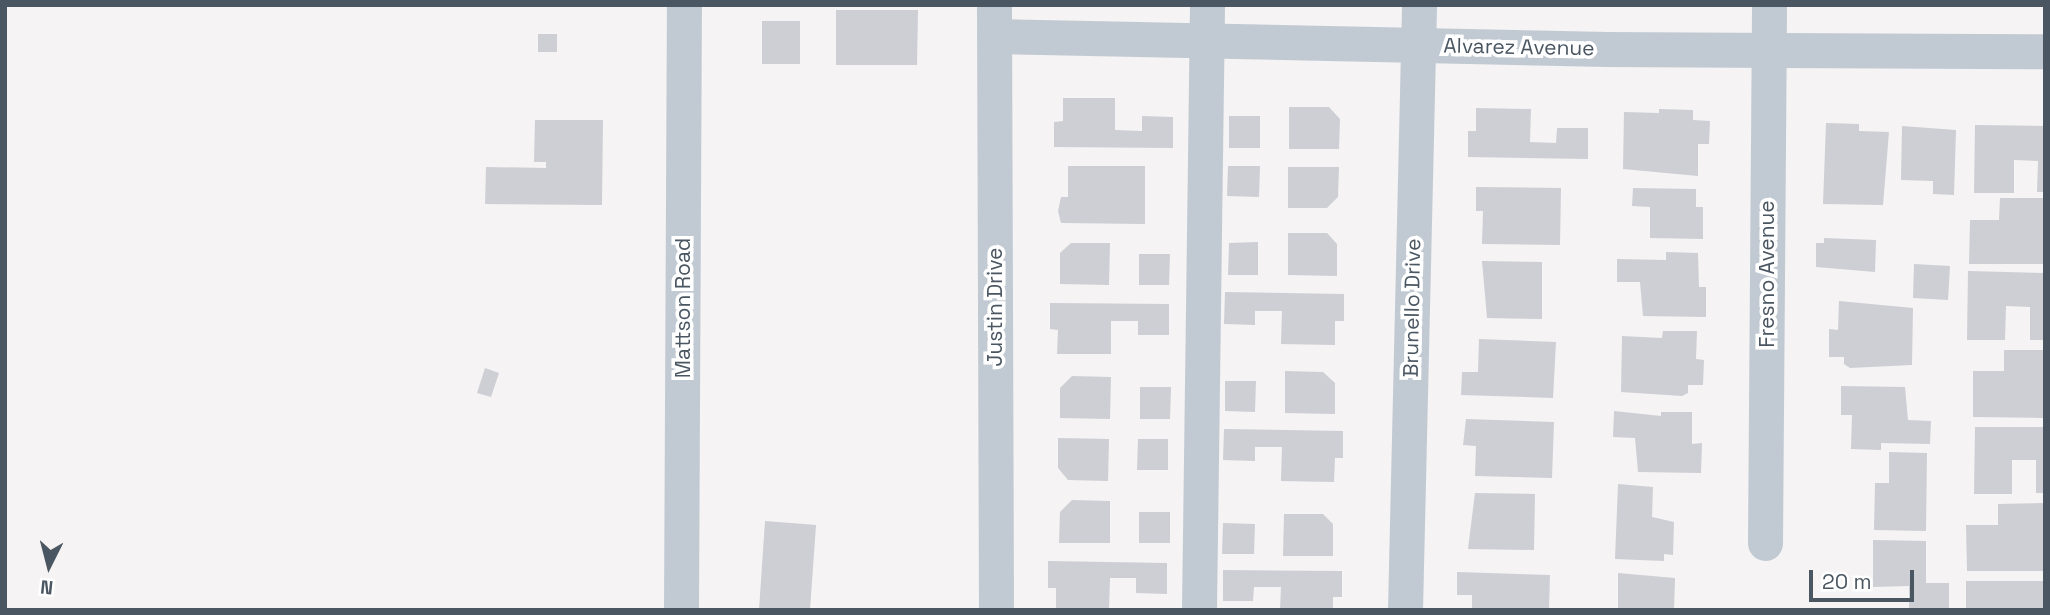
<!DOCTYPE html>
<html>
<head>
<meta charset="utf-8">
<style>
	body { margin:0 }
	#map { position:relative; width:2050px; height:615px; overflow:hidden; background:#f5f3f3; font-family:"Space Grotesk",sans-serif }
	div>[style] { position:absolute }
	.building>* { inset:0; background:#cdcfd5 }
	.minor>* { height:35px; margin:-17.5px; padding:0 17.5px; transform-origin:17.5px; border-radius:17.5px; background:#c1cad2 }
	span { translate:-50% -50%; white-space:nowrap; text-align:center; line-height:1.15; -webkit-text-stroke:7px #fff; paint-order:stroke }
	.street-label { font-size:21px; color:#4a5661 }
	.frame { position:absolute; inset:0; border:7px solid #4a5661; pointer-events:none }
	.north { position:absolute; left:14px; top:531px; width:70px; height:70px; -webkit-text-stroke:5px #fff; paint-order:stroke; rotate:186deg; font-size:19px; font-weight:700; line-height:28px; text-align:center; color:#4a5661 }
	.north::after { content:''; display:block; margin:auto; width:24px; height:32px; background:#4a5661; clip-path:polygon(50% 0,100% 100%,50% 72%,0 100%) }
	.scale { position:absolute; left:1809px; top:570px; width:105px; height:32px; box-sizing:border-box; border:4px solid #4a5661; border-top:0; padding-left:9px; font-size:21px; line-height:24px; white-space:nowrap; color:#4a5661; -webkit-text-stroke:5px #fff; paint-order:stroke }
</style>
</head>
<body>
<div id="map">
	<div class="building">
		<i style="clip-path:polygon(836px 10px,918px 10px,917px 65px,836px 65px)"></i>
		<i style="clip-path:polygon(762px 21px,800px 21px,800px 64px,762px 64px)"></i>
		<i style="clip-path:polygon(538px 34px,557px 34px,557px 52px,538px 52px)"></i>
		<i style="clip-path:polygon(1063px 98px,1115px 98px,1115px 130px,1142px 131px,1142px 116px,1173px 117px,1173px 148px,1054px 147px,1054px 122px,1063px 121px)"></i>
		<i style="clip-path:polygon(1289px 107px,1329px 107px,1340px 119px,1339px 149px,1289px 149px)"></i>
		<i style="clip-path:polygon(1476px 108px,1531px 109px,1530px 142px,1556px 143px,1557px 128px,1588px 128px,1588px 159px,1468px 157px,1468px 131px,1476px 131px)"></i>
		<i style="clip-path:polygon(1659px 109px,1693px 110px,1693px 120px,1710px 121px,1709px 144px,1698px 144px,1698px 176px,1623px 169px,1624px 112px,1659px 113px)"></i>
		<i style="clip-path:polygon(1229px 116px,1260px 116px,1260px 148px,1229px 148px)"></i>
		<i style="clip-path:polygon(535px 120px,603px 120px,602px 205px,485px 204px,486px 167px,546px 168px,546px 162px,534px 162px)"></i>
		<i style="clip-path:polygon(1826px 123px,1859px 124px,1859px 131px,1889px 132px,1883px 205px,1823px 204px)"></i>
		<i style="clip-path:polygon(1975px 125px,2045px 126px,2045px 192px,2037px 192px,2038px 161px,2014px 160px,2014px 193px,1974px 193px)"></i>
		<i style="clip-path:polygon(1902px 126px,1956px 130px,1954px 195px,1933px 194px,1933px 181px,1901px 180px)"></i>
		<i style="clip-path:polygon(1068px 166px,1145px 166px,1145px 224px,1061px 223px,1058px 211px,1061px 197px,1068px 197px)"></i>
		<i style="clip-path:polygon(1228px 166px,1260px 166px,1259px 197px,1227px 196px)"></i>
		<i style="clip-path:polygon(1288px 167px,1339px 167px,1338px 197px,1327px 208px,1288px 208px)"></i>
		<i style="clip-path:polygon(1476px 187px,1561px 188px,1560px 245px,1482px 244px,1483px 211px,1476px 211px)"></i>
		<i style="clip-path:polygon(1633px 188px,1696px 189px,1696px 207px,1703px 207px,1703px 239px,1650px 238px,1650px 207px,1632px 206px)"></i>
		<i style="clip-path:polygon(2000px 198px,2045px 198px,2045px 264px,1969px 264px,1970px 220px,1999px 220px)"></i>
		<i style="clip-path:polygon(1288px 233px,1327px 233px,1337px 244px,1337px 276px,1288px 275px)"></i>
		<i style="clip-path:polygon(1824px 238px,1876px 240px,1875px 272px,1816px 267px,1816px 243px,1824px 243px)"></i>
		<i style="clip-path:polygon(1258px 242px,1258px 275px,1228px 275px,1229px 243px)"></i>
		<i style="clip-path:polygon(1071px 243px,1110px 243px,1109px 285px,1060px 284px,1060px 253px)"></i>
		<i style="clip-path:polygon(1666px 252px,1698px 253px,1699px 287px,1706px 287px,1706px 317px,1643px 316px,1640px 282px,1617px 282px,1617px 259px,1666px 260px)"></i>
		<i style="clip-path:polygon(1139px 254px,1170px 254px,1169px 285px,1139px 285px)"></i>
		<i style="clip-path:polygon(1482px 261px,1542px 262px,1542px 319px,1487px 318px)"></i>
		<i style="clip-path:polygon(1914px 264px,1950px 266px,1948px 300px,1913px 298px)"></i>
		<i style="clip-path:polygon(1968px 271px,2045px 273px,2045px 340px,2030px 340px,2030px 307px,2006px 306px,2005px 340px,1967px 340px)"></i>
		<i style="clip-path:polygon(1225px 292px,1344px 294px,1344px 321px,1335px 321px,1335px 345px,1281px 344px,1282px 311px,1255px 311px,1255px 325px,1224px 324px)"></i>
		<i style="clip-path:polygon(1839px 301px,1913px 308px,1912px 365px,1850px 368px,1844px 364px,1844px 357px,1829px 357px,1829px 329px,1838px 330px)"></i>
		<i style="clip-path:polygon(1050px 303px,1169px 304px,1169px 335px,1138px 335px,1138px 321px,1111px 321px,1111px 354px,1057px 354px,1058px 330px,1050px 329px)"></i>
		<i style="clip-path:polygon(1663px 331px,1697px 331px,1696px 359px,1704px 360px,1703px 385px,1688px 385px,1688px 393px,1682px 396px,1621px 392px,1622px 336px,1662px 338px)"></i>
		<i style="clip-path:polygon(1479px 339px,1556px 342px,1553px 398px,1461px 395px,1462px 372px,1478px 372px)"></i>
		<i style="clip-path:polygon(2004px 350px,2045px 350px,2045px 418px,1973px 417px,1973px 371px,2004px 371px)"></i>
		<i style="clip-path:polygon(485px 368px,499px 373px,491px 397px,477px 393px)"></i>
		<i style="clip-path:polygon(1285px 371px,1323px 372px,1335px 383px,1335px 414px,1285px 413px)"></i>
		<i style="clip-path:polygon(1072px 376px,1111px 377px,1110px 419px,1060px 418px,1060px 388px)"></i>
		<i style="clip-path:polygon(1225px 381px,1256px 381px,1255px 412px,1225px 411px)"></i>
		<i style="clip-path:polygon(1841px 386px,1905px 387px,1908px 420px,1931px 421px,1930px 444px,1881px 443px,1881px 450px,1851px 449px,1852px 415px,1841px 415px)"></i>
		<i style="clip-path:polygon(1140px 387px,1171px 387px,1170px 419px,1140px 419px)"></i>
		<i style="clip-path:polygon(1614px 411px,1661px 416px,1661px 412px,1692px 412px,1692px 444px,1702px 443px,1701px 473px,1638px 472px,1635px 438px,1613px 437px)"></i>
		<i style="clip-path:polygon(1466px 419px,1554px 422px,1552px 478px,1475px 476px,1476px 446px,1463px 445px)"></i>
		<i style="clip-path:polygon(1975px 427px,2045px 427px,2045px 493px,2036px 493px,2036px 460px,2012px 460px,2012px 494px,1974px 494px)"></i>
		<i style="clip-path:polygon(1224px 429px,1343px 431px,1343px 458px,1335px 458px,1334px 482px,1281px 481px,1282px 447px,1255px 447px,1255px 461px,1223px 460px)"></i>
		<i style="clip-path:polygon(1058px 438px,1109px 439px,1108px 481px,1068px 480px,1058px 468px)"></i>
		<i style="clip-path:polygon(1138px 439px,1168px 439px,1168px 470px,1137px 470px)"></i>
		<i style="clip-path:polygon(1889px 452px,1927px 453px,1926px 531px,1874px 530px,1875px 483px,1889px 483px)"></i>
		<i style="clip-path:polygon(1618px 484px,1653px 487px,1652px 517px,1674px 522px,1673px 555px,1664px 554px,1664px 561px,1615px 559px)"></i>
		<i style="clip-path:polygon(1475px 493px,1535px 494px,1534px 550px,1468px 549px)"></i>
		<i style="clip-path:polygon(1072px 500px,1110px 501px,1110px 543px,1059px 543px,1060px 512px)"></i>
		<i style="clip-path:polygon(2045px 503px,2045px 571px,1967px 571px,1966px 525px,1998px 525px,1998px 504px)"></i>
		<i style="clip-path:polygon(1139px 512px,1170px 512px,1170px 543px,1139px 543px)"></i>
		<i style="clip-path:polygon(1284px 514px,1323px 514px,1333px 524px,1333px 556px,1283px 556px)"></i>
		<i style="clip-path:polygon(765px 521px,816px 525px,810px 610px,759px 610px)"></i>
		<i style="clip-path:polygon(1223px 523px,1255px 524px,1254px 554px,1222px 554px)"></i>
		<i style="clip-path:polygon(1873px 540px,1926px 541px,1926px 583px,1949px 583px,1949px 610px,1909px 610px,1909px 586px,1873px 587px)"></i>
		<i style="clip-path:polygon(1048px 561px,1167px 563px,1167px 594px,1136px 593px,1136px 578px,1110px 578px,1109px 610px,1056px 610px,1056px 588px,1048px 588px)"></i>
		<i style="clip-path:polygon(1223px 570px,1342px 571px,1342px 597px,1333px 597px,1333px 610px,1280px 610px,1281px 587px,1254px 587px,1253px 601px,1223px 601px)"></i>
		<i style="clip-path:polygon(1457px 572px,1550px 575px,1549px 610px,1472px 610px,1472px 595px,1457px 595px)"></i>
		<i style="clip-path:polygon(1618px 573px,1675px 578px,1674px 610px,1618px 610px)"></i>
		<i style="clip-path:polygon(1966px 581px,2045px 581px,2045px 610px,1966px 610px)"></i>
	</div>
	<div class="minor">
		<i style="left:994px;top:5px;width:605px;rotate:89.81deg"></i>
		<i style="left:994px;top:36px;width:613px;rotate:1.21deg"></i>
		<i style="left:1607px;top:49px;width:438px;rotate:0.3deg"></i>
		<i style="left:1765px;top:543px;width:538px;rotate:-89.57deg"></i>
		<i style="left:681px;top:610px;width:605px;rotate:-89.72deg"></i>
		<i style="left:1199px;top:610px;width:605px;rotate:-89.24deg"></i>
		<i style="left:1405px;top:610px;width:605px;rotate:-88.67deg"></i>
	</div>
	<div class="street-label">
		<span style="left:1519px;top:47px;rotate:1deg">Alvarez Avenue</span>
		<span style="left:1767px;top:274px;rotate:-90deg">Fresno Avenue</span>
		<span style="left:995px;top:307px;rotate:-90deg">Justin Drive</span>
		<span style="left:683px;top:308px;rotate:-90deg">Mattson Road</span>
		<span style="left:1412px;top:308px;rotate:-89deg">Brunello Drive</span>
	</div>
	<div class="frame"></div>
	<div class="north">N</div>
	<div class="scale">20 m</div>
</div>
</body>
</html>
